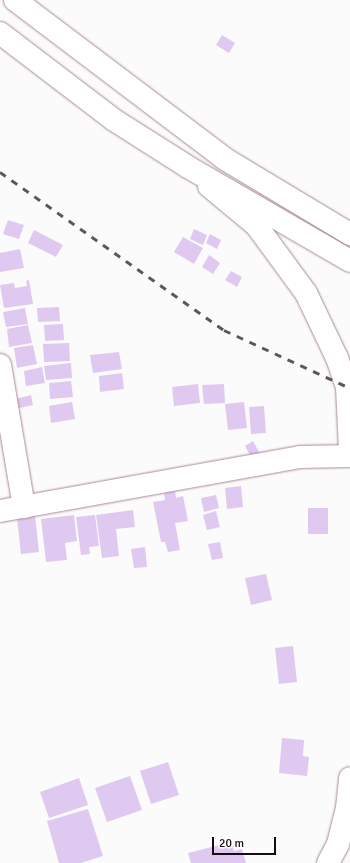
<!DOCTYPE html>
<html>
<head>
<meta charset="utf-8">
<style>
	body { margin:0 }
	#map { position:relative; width:350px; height:863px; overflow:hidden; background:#fbfbfb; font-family:Signika,sans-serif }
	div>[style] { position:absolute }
	.building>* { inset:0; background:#e0c9f0 }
	.roads { filter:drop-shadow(0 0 1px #a9889c) drop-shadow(0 0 1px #a9889c) }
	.street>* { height:22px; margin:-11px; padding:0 11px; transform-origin:11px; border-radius:11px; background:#fff }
	.secondary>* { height:22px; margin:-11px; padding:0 11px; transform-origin:11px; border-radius:11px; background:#fff }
	.primary>* { height:22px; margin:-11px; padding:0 11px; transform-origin:11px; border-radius:11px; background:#fff }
	.rail>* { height:3px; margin-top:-1.5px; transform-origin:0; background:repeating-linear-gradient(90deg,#5e555b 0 7px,transparent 0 14px) }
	span { translate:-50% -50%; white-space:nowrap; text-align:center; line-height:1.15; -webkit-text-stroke:3px #fff; paint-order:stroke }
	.scale { position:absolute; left:212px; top:837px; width:64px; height:18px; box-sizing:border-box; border:2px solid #170b13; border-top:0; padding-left:5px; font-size:12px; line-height:14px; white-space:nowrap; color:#170b13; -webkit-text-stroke:3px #fff; paint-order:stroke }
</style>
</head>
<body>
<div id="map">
	<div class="building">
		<i style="clip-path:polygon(222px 35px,235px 43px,229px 53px,216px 45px)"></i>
		<i style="clip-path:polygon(8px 220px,24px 225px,19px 239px,3px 234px)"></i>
		<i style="clip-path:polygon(194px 229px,207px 235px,203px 245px,190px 239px)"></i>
		<i style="clip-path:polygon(34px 230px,63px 245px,56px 257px,28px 243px)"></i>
		<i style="clip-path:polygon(210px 234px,221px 240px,217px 249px,206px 243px)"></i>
		<i style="clip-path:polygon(183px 237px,203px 248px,194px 264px,174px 252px)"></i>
		<i style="clip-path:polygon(20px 249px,24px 268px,0 272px,0 253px)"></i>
		<i style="clip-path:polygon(209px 255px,220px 263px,213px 274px,202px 267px)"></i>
		<i style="clip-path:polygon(231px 271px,242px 277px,237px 287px,225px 280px)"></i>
		<i style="clip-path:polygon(29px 280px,33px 304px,4px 308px,0 285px,14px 283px,15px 288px,27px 286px,26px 281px)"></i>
		<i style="clip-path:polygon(59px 307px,60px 321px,38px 322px,37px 308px)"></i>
		<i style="clip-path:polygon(25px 308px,28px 324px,6px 327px,3px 312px)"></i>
		<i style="clip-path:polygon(63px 324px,64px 340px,45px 341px,44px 325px)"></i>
		<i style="clip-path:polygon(28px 325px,32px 343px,9px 347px,7px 329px)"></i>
		<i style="clip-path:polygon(69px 343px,70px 361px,44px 362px,43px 344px)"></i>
		<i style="clip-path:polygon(33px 345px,37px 364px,17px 368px,14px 348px)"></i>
		<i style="clip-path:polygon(119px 352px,122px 369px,93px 373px,90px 355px)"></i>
		<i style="clip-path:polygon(71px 363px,72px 378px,46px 380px,44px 366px)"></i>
		<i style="clip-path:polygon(42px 367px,45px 383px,26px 386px,24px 371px)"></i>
		<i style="clip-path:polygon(122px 373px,124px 389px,100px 392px,99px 376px)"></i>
		<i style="clip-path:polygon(71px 381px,73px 397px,50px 399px,49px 383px)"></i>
		<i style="clip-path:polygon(198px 384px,200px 403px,174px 406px,172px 387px)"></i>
		<i style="clip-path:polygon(224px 384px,225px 403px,204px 404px,202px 385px)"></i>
		<i style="clip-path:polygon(31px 395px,33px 405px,15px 409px,12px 400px)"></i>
		<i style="clip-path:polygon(72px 402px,75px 419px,51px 423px,49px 406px)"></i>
		<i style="clip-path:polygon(244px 402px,247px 428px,228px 430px,225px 404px)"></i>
		<i style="clip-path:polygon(264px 406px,266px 433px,251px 434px,249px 407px)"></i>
		<i style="clip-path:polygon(253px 441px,260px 454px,252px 459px,245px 446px)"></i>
		<i style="clip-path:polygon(241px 486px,243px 507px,227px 509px,225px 488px)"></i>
		<i style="clip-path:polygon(175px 491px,176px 498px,183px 496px,188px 521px,175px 523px,180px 550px,168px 552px,165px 542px,161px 542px,153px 502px,165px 500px,164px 493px)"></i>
		<i style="clip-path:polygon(216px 495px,219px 508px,204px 512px,201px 498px)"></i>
		<i style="clip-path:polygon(308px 508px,328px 508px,328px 534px,308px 534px)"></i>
		<i style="clip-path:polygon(133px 510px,135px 527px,116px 529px,119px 556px,102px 558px,96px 515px)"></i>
		<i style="clip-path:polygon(216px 511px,220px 527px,207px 530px,203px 515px)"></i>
		<i style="clip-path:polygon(74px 515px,77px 541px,65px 543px,67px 560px,46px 562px,41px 519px)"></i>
		<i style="clip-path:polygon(95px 515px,99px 546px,89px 547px,90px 554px,81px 555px,76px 517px)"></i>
		<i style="clip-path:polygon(35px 516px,39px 552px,21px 554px,17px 518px)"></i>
		<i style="clip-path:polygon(220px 542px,223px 558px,212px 560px,208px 544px)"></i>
		<i style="clip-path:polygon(145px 547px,147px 567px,134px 568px,131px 549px)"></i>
		<i style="clip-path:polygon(266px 574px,272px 600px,251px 605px,245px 578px)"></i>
		<i style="clip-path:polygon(293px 646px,297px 682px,279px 684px,275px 648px)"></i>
		<i style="clip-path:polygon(282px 738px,304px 740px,303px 756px,309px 757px,307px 776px,279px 773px)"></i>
		<i style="clip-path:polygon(168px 762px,179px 795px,151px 804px,140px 771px)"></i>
		<i style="clip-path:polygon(130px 776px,142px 810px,107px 822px,95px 788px)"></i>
		<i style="clip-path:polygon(79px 778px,88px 805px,49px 818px,40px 792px)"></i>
		<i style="clip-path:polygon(88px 809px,103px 856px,81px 863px,59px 863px,47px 821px)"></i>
		<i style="clip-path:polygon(231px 842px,234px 851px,242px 849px,246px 863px,191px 863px,188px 853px)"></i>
	</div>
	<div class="roads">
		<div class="street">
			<i style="left:0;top:365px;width:144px;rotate:80.4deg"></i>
			<i style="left:0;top:511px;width:305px;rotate:-10.2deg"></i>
			<i style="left:300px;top:457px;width:50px;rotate:-1.1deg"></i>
		</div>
		<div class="secondary">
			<i style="left:209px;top:186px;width:61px;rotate:39.7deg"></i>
			<i style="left:256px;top:225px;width:84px;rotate:53.7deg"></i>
			<i style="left:306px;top:293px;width:72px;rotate:64.5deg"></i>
			<i style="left:337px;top:358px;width:31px;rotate:71deg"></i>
			<i style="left:347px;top:387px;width:64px;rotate:87.3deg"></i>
			<i style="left:328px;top:863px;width:21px;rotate:-62deg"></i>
			<i style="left:338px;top:844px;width:37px;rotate:-76deg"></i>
			<i style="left:347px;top:808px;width:30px;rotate:-84deg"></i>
		</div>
		<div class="primary">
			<i style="left:15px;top:0;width:263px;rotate:37.1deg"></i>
			<i style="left:225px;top:159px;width:146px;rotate:31deg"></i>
			<i style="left:0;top:33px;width:143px;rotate:37.3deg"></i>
			<i style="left:114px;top:120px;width:88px;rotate:32.4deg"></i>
			<i style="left:188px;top:167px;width:187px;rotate:30.1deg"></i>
		</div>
	</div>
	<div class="rail">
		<i style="left:0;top:172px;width:274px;rotate:35.2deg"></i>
		<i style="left:224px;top:330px;width:139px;rotate:24.7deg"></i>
	</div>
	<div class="scale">20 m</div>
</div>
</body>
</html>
